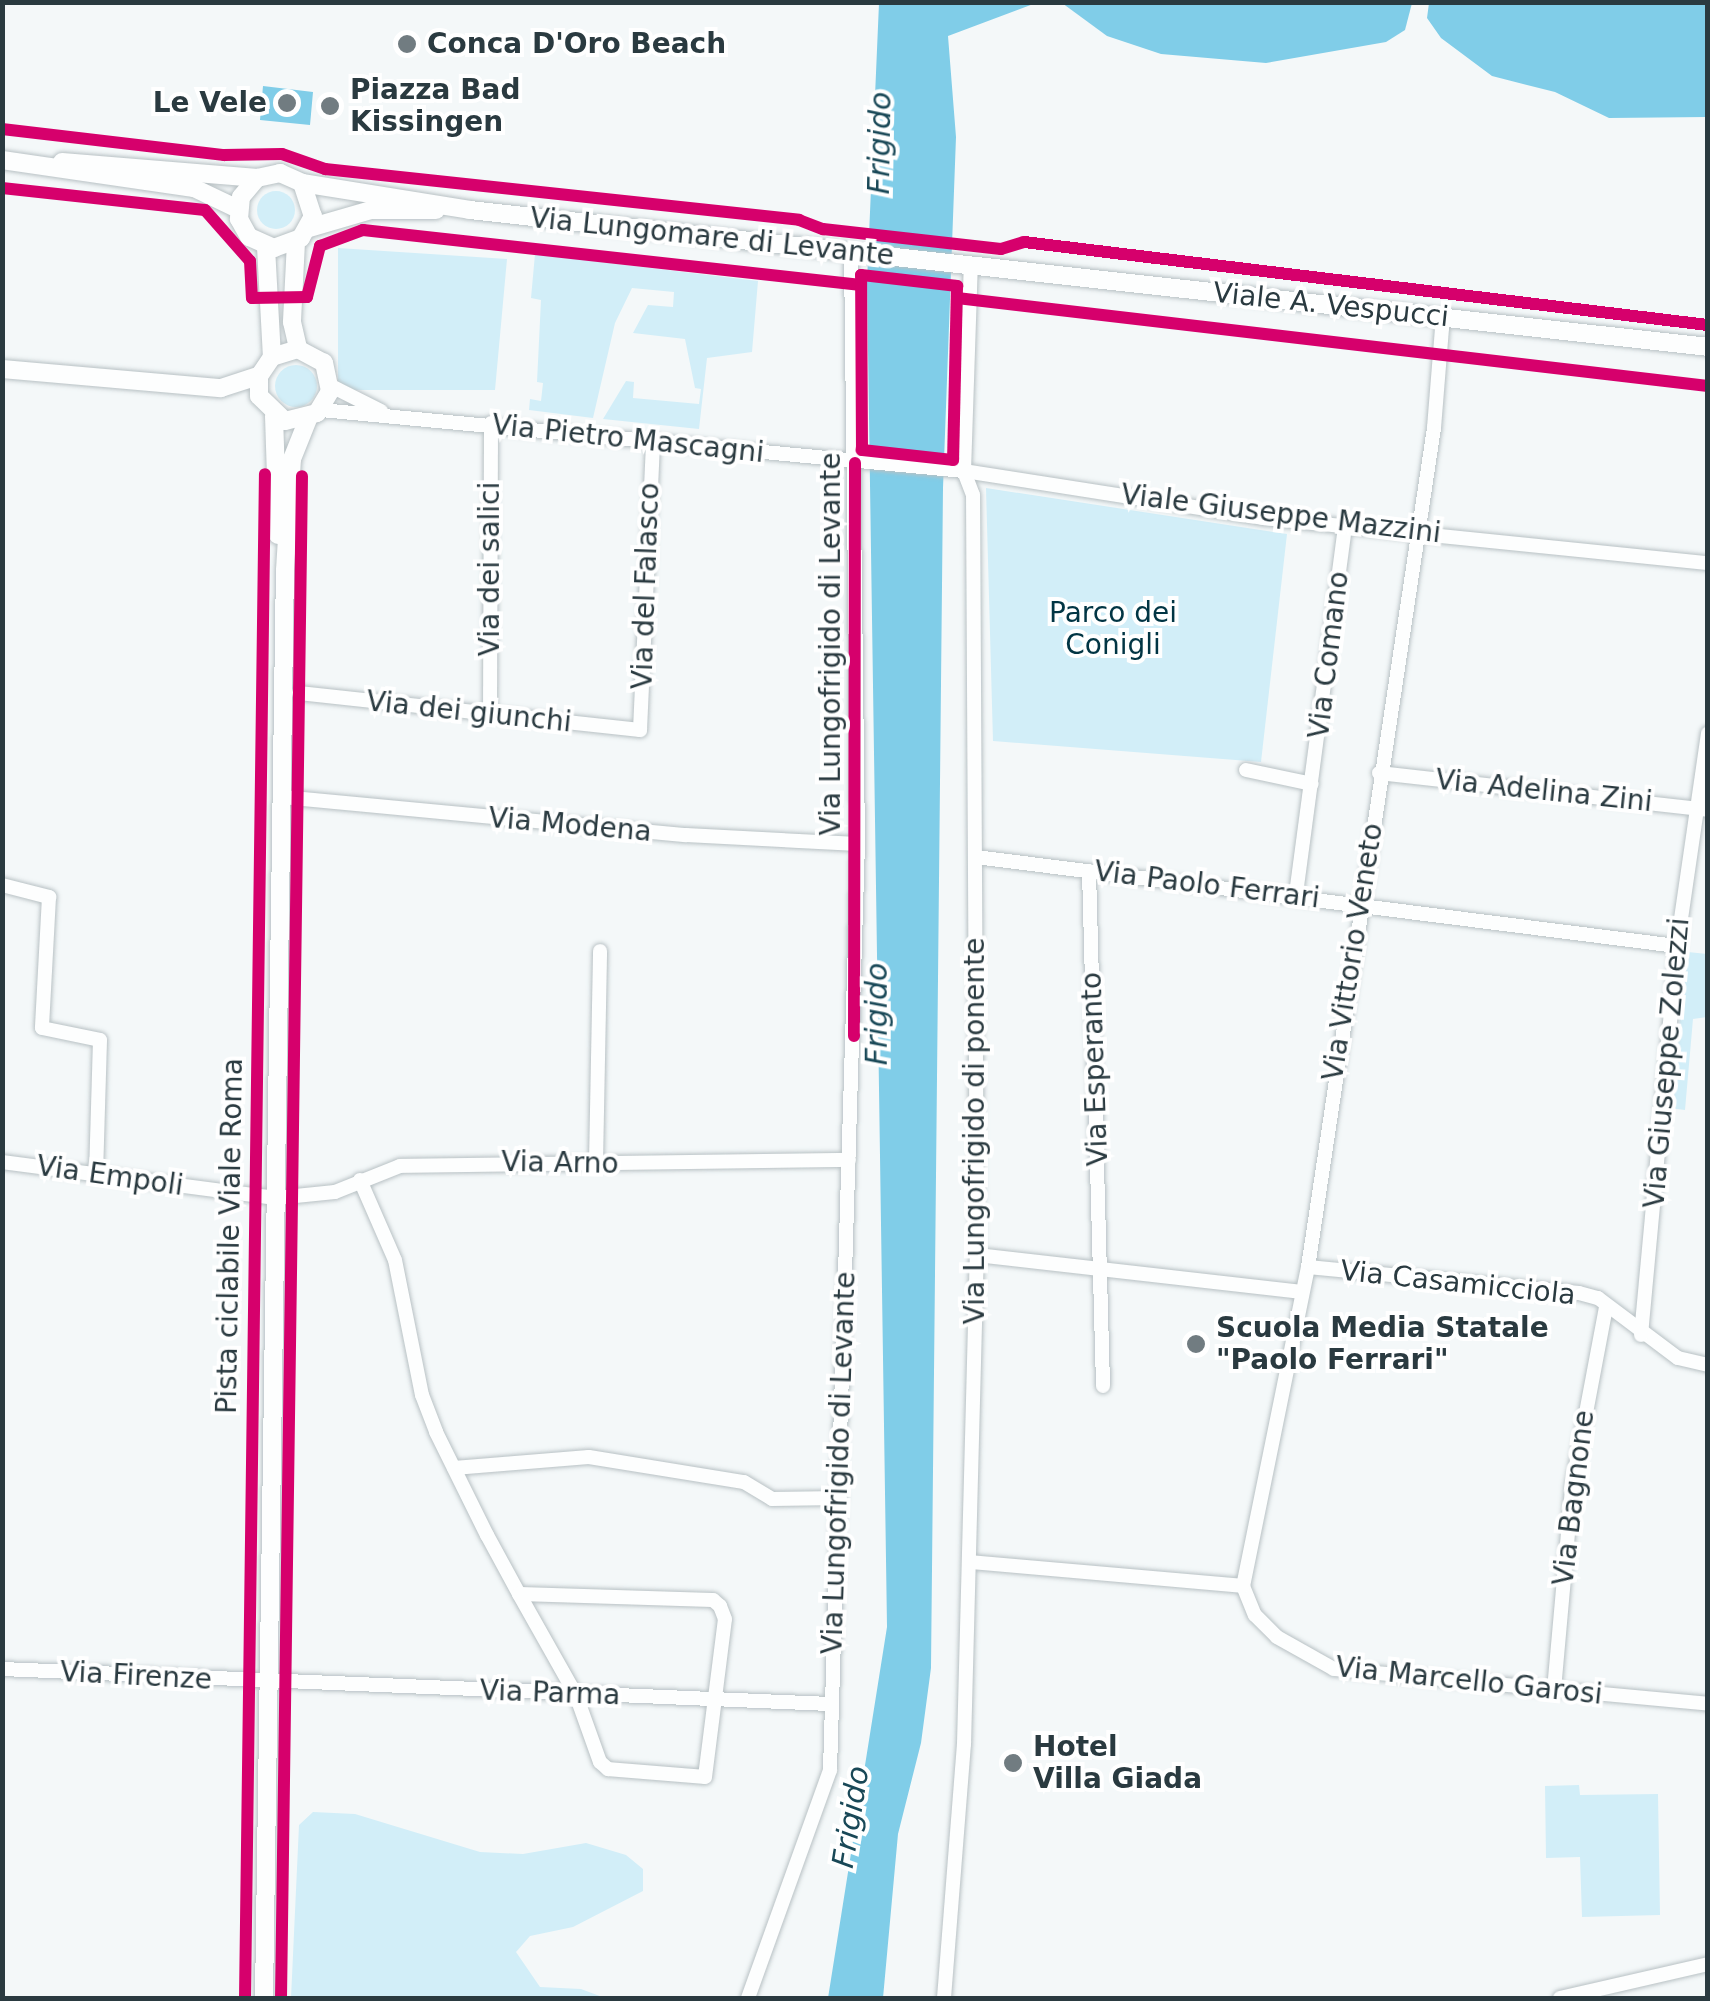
<!DOCTYPE html>
<html>
<head>
<meta charset="utf-8">
<style>
	body { margin:0 }
	#map { position:relative; width:1710px; height:2001px; overflow:hidden; background:#f4f8f9; font-family:"DejaVu Sans",sans-serif }
	div>[style] { position:absolute }
	.green>* { inset:0; background:#d2eef8 }
	.round { border-radius:50% }
	.water>* { inset:0; background:#80cde8 }
	.roads { filter:drop-shadow(0 0 2px #b8c1c4) drop-shadow(0 0 2px #b8c1c4) }
	.street>* { height:14px; margin:-7px; padding:0 7px; transform-origin:7px; border-radius:7px; background:#fdfefe }
	.secondary>* { height:18px; margin:-9px; padding:0 9px; transform-origin:9px; border-radius:9px; background:#fdfefe }
	.cycleway>* { height:12px; margin:-6px; padding:0 6px; transform-origin:6px; border-radius:6px; background:#d6006c }
	.dots>* { width:28px; height:28px; translate:-50% -50%; box-sizing:border-box; border:5px solid #fff; border-radius:50% }
	span { translate:-50% -50%; white-space:nowrap; text-align:center; line-height:1.15; -webkit-text-stroke:8px #fff; paint-order:stroke }
	.poi-label { font-size:28px; color:#2a3a40; font-weight:700 }
	.left { translate:0 -50%; text-align:left }
	.right { translate:-100% -50%; text-align:right }
	.street-label { font-size:28px; color:#2a3a40 }
	.park-label { font-size:28px; color:#013544 }
	.water-label { font-size:30px; color:#194857; font-style:italic }
	.frame { position:absolute; inset:0; border:5px solid #2a3a40; pointer-events:none }
</style>
</head>
<body>
<div id="map">
	<div class="green">
		<i class="round" style="left:257px;top:191px;width:38px;height:38px"></i>
		<i style="clip-path:polygon(338px 248px,507px 259px,495px 390px,338px 390px)"></i>
		<i style="clip-path:polygon(535px 254px,758px 281px,752px 352px,707px 358px,699px 429px,603px 419px,626px 381px,634px 382px,633px 398px,699px 404px,701px 389px,695px 388px,685px 339px,633px 333px,648px 305px,673px 307px,674px 292px,632px 288px,615px 323px,593px 418px,529px 410px,530px 399px,541px 401px,543px 383px,537px 382px,541px 300px,531px 298px)"></i>
		<i class="round" style="left:275px;top:365px;width:42px;height:42px"></i>
		<i style="clip-path:polygon(986px 488px,1287px 534px,1261px 762px,993px 741px)"></i>
		<i style="clip-path:polygon(1688px 952px,1707px 954px,1707px 1017px,1693px 1019px,1685px 1110px,1669px 1108px)"></i>
		<i style="clip-path:polygon(1579px 1785px,1580px 1795px,1658px 1794px,1660px 1915px,1582px 1917px,1580px 1857px,1546px 1858px,1545px 1786px)"></i>
		<i style="clip-path:polygon(313px 1812px,355px 1814px,480px 1852px,523px 1854px,586px 1843px,626px 1855px,643px 1869px,643px 1891px,573px 1927px,530px 1936px,516px 1952px,540px 1987px,581px 1989px,605px 1998px,291px 1998px,299px 1825px)"></i>
	</div>
	<div class="water">
		<i style="clip-path:polygon(879px 3px,1036px 3px,948px 36px,956px 137px,943px 488px,931px 1668px,921px 1743px,898px 1834px,883px 1998px,828px 1998px,887px 1627px,867px 282px)"></i>
		<i style="clip-path:polygon(1062px 3px,1412px 3px,1405px 30px,1386px 42px,1266px 63px,1161px 54px,1107px 36px)"></i>
		<i style="clip-path:polygon(1429px 3px,1707px 3px,1707px 117px,1609px 118px,1555px 92px,1492px 76px,1441px 38px,1427px 18px)"></i>
		<i style="clip-path:polygon(263px 86px,313px 92px,310px 125px,260px 120px)"></i>
	</div>
	<div class="roads">
		<div class="street">
			<i style="left:1443px;top:316px;width:112px;rotate:94.6deg"></i>
			<i style="left:1434px;top:428px;width:848px;rotate:98.54deg"></i>
			<i style="left:1308px;top:1267px;width:326px;rotate:101.5deg"></i>
			<i style="left:1243px;top:1586px;width:31px;rotate:68deg"></i>
			<i style="left:1255px;top:1615px;width:31px;rotate:45deg"></i>
			<i style="left:1277px;top:1637px;width:65px;rotate:29.3deg"></i>
			<i style="left:1334px;top:1669px;width:376px;rotate:5.3deg"></i>
			<i style="left:331px;top:386px;width:56px;rotate:26.6deg"></i>
			<i style="left:321px;top:410px;width:646px;rotate:5.42deg"></i>
			<i style="left:964px;top:471px;width:303px;rotate:8.9deg"></i>
			<i style="left:1263px;top:518px;width:447px;rotate:5.8deg"></i>
			<i style="left:299px;top:693px;width:343px;rotate:6.2deg"></i>
			<i style="left:640px;top:730px;width:288px;rotate:-87.4deg"></i>
			<i style="left:490px;top:715px;width:292px;rotate:-89.8deg"></i>
			<i style="left:1246px;top:770px;width:67px;rotate:12deg"></i>
			<i style="left:1379px;top:773px;width:331px;rotate:6.4deg"></i>
			<i style="left:282px;top:797px;width:406px;rotate:5.4deg"></i>
			<i style="left:686px;top:835px;width:172px;rotate:3deg"></i>
			<i style="left:976px;top:857px;width:707px;rotate:7.24deg"></i>
			<i style="left:1089px;top:871px;width:515px;rotate:88.44deg"></i>
			<i style="left:2px;top:885px;width:49px;rotate:14.3deg"></i>
			<i style="left:49px;top:897px;width:131px;rotate:93.1deg"></i>
			<i style="left:42px;top:1028px;width:59px;rotate:11.7deg"></i>
			<i style="left:100px;top:1040px;width:133px;rotate:91.7deg"></i>
			<i style="left:1296px;top:894px;width:371px;rotate:-82.4deg"></i>
			<i style="left:2px;top:1162px;width:276px;rotate:7.5deg"></i>
			<i style="left:276px;top:1198px;width:59px;rotate:-5.8deg"></i>
			<i style="left:335px;top:1192px;width:70px;rotate:-21.8deg"></i>
			<i style="left:400px;top:1166px;width:449px;rotate:-0.8deg"></i>
			<i style="left:596px;top:1163px;width:212px;rotate:-88.9deg"></i>
			<i style="left:360px;top:1180px;width:87px;rotate:66.4deg"></i>
			<i style="left:395px;top:1260px;width:138px;rotate:78.7deg"></i>
			<i style="left:422px;top:1395px;width:40px;rotate:69deg"></i>
			<i style="left:436px;top:1432px;width:115px;rotate:63.7deg"></i>
			<i style="left:487px;top:1535px;width:67px;rotate:61.5deg"></i>
			<i style="left:519px;top:1594px;width:116px;rotate:60.6deg"></i>
			<i style="left:576px;top:1695px;width:71px;rotate:70.3deg"></i>
			<i style="left:600px;top:1762px;width:11px;rotate:41deg"></i>
			<i style="left:608px;top:1769px;width:97px;rotate:4.7deg"></i>
			<i style="left:705px;top:1777px;width:159px;rotate:-82.8deg"></i>
			<i style="left:725px;top:1619px;width:14px;rotate:-111deg"></i>
			<i style="left:720px;top:1606px;width:9px;rotate:-139deg"></i>
			<i style="left:713px;top:1600px;width:194px;rotate:-178.2deg"></i>
			<i style="left:977px;top:1255px;width:325px;rotate:6.5deg"></i>
			<i style="left:1308px;top:1267px;width:272px;rotate:5.5deg"></i>
			<i style="left:1579px;top:1293px;width:20px;rotate:15deg"></i>
			<i style="left:1598px;top:1298px;width:100px;rotate:36.9deg"></i>
			<i style="left:1678px;top:1358px;width:31px;rotate:13deg"></i>
			<i style="left:1641px;top:1335px;width:391px;rotate:-84.7deg"></i>
			<i style="left:1677px;top:946px;width:215px;rotate:-81.7deg"></i>
			<i style="left:454px;top:1468px;width:135px;rotate:-4.7deg"></i>
			<i style="left:589px;top:1457px;width:157px;rotate:9.2deg"></i>
			<i style="left:744px;top:1482px;width:33px;rotate:31deg"></i>
			<i style="left:772px;top:1499px;width:68px;rotate:-0.8deg"></i>
			<i style="left:970px;top:1562px;width:274px;rotate:5deg"></i>
			<i style="left:2px;top:1669px;width:829px;rotate:2.42deg"></i>
			<i style="left:1554px;top:1690px;width:204px;rotate:-84.9deg"></i>
			<i style="left:1572px;top:1487px;width:183px;rotate:-79.3deg"></i>
			<i style="left:748px;top:1998px;width:242px;rotate:-70.2deg"></i>
			<i style="left:830px;top:1770px;width:926px;rotate:-88.27deg"></i>
			<i style="left:858px;top:844px;width:591px;rotate:-90.68deg"></i>
			<i style="left:944px;top:1998px;width:255px;rotate:-85.5deg"></i>
			<i style="left:964px;top:1744px;width:489px;rotate:-88.5deg"></i>
			<i style="left:977px;top:1255px;width:760px;rotate:-90.3deg"></i>
			<i style="left:973px;top:495px;width:26px;rotate:-111deg"></i>
			<i style="left:964px;top:471px;width:206px;rotate:-88.1deg"></i>
			<i style="left:1560px;top:1998px;width:152px;rotate:-12.9deg"></i>
		</div>
		<div class="secondary">
			<i style="left:2px;top:160px;width:194px;rotate:8.3deg"></i>
			<i style="left:194px;top:188px;width:49px;rotate:25.5deg"></i>
			<i style="left:62px;top:162px;width:196px;rotate:4.7deg"></i>
			<i style="left:302px;top:183px;width:35px;rotate:72deg"></i>
			<i style="left:313px;top:216px;width:25px;rotate:119deg"></i>
			<i style="left:301px;top:238px;width:29px;rotate:160deg"></i>
			<i style="left:274px;top:248px;width:27px;rotate:-156deg"></i>
			<i style="left:249px;top:237px;width:21px;rotate:-119deg"></i>
			<i style="left:239px;top:219px;width:22px;rotate:-85deg"></i>
			<i style="left:241px;top:197px;width:25px;rotate:-50deg"></i>
			<i style="left:257px;top:178px;width:24px;rotate:-12deg"></i>
			<i style="left:280px;top:173px;width:24px;rotate:24deg"></i>
			<i style="left:302px;top:183px;width:170px;rotate:9.1deg"></i>
			<i style="left:470px;top:210px;width:1246px;rotate:6.31deg"></i>
			<i style="left:309px;top:228px;width:65px;rotate:-16.2deg"></i>
			<i style="left:371px;top:210px;width:65px"></i>
			<i style="left:296px;top:242px;width:80px;rotate:92.9deg"></i>
			<i style="left:292px;top:322px;width:28px;rotate:77deg"></i>
			<i style="left:266px;top:247px;width:110px;rotate:86.9deg"></i>
			<i style="left:272px;top:357px;width:23px;rotate:124deg"></i>
			<i style="left:259px;top:376px;width:20px;rotate:90deg"></i>
			<i style="left:259px;top:396px;width:36px;rotate:44deg"></i>
			<i style="left:285px;top:421px;width:33px;rotate:-14deg"></i>
			<i style="left:317px;top:413px;width:26px;rotate:-59deg"></i>
			<i style="left:330px;top:391px;width:29px;rotate:-102deg"></i>
			<i style="left:324px;top:363px;width:30px;rotate:-152deg"></i>
			<i style="left:298px;top:349px;width:27px;rotate:163deg"></i>
			<i style="left:2px;top:369px;width:220px;rotate:5deg"></i>
			<i style="left:221px;top:388px;width:40px;rotate:-18deg"></i>
			<i style="left:274px;top:416px;width:119px;rotate:88.1deg"></i>
			<i style="left:264px;top:1998px;width:1428px;rotate:-89.16deg"></i>
			<i style="left:285px;top:570px;width:111px;rotate:-86.4deg"></i>
			<i style="left:292px;top:459px;width:43px;rotate:-68.2deg"></i>
		</div>
	</div>
	<div class="cycleway">
		<i style="left:2px;top:129px;width:224px;rotate:6.7deg"></i>
		<i style="left:224px;top:155px;width:58px;rotate:-1deg"></i>
		<i style="left:282px;top:154px;width:46px;rotate:19.2deg"></i>
		<i style="left:325px;top:169px;width:477px;rotate:6.1deg"></i>
		<i style="left:799px;top:220px;width:26px;rotate:21deg"></i>
		<i style="left:823px;top:229px;width:179px;rotate:6.4deg"></i>
		<i style="left:1001px;top:249px;width:24px;rotate:-17deg"></i>
		<i style="left:1024px;top:242px;width:689px;rotate:6.92deg"></i>
		<i style="left:2px;top:188px;width:204px;rotate:6.2deg"></i>
		<i style="left:205px;top:210px;width:68px;rotate:48.6deg"></i>
		<i style="left:250px;top:261px;width:37px;rotate:87deg"></i>
		<i style="left:252px;top:298px;width:55px;rotate:-1deg"></i>
		<i style="left:307px;top:297px;width:53px;rotate:-75.7deg"></i>
		<i style="left:320px;top:246px;width:46px;rotate:-20.4deg"></i>
		<i style="left:363px;top:230px;width:501px;rotate:6.3deg"></i>
		<i style="left:861px;top:275px;width:97px;rotate:6.5deg"></i>
		<i style="left:957px;top:286px;width:174px;rotate:91.3deg"></i>
		<i style="left:953px;top:460px;width:92px;rotate:-173.7deg"></i>
		<i style="left:862px;top:450px;width:175px;rotate:-90.3deg"></i>
		<i style="left:957px;top:298px;width:756px;rotate:6.68deg"></i>
		<i style="left:854px;top:1036px;width:573px;rotate:-89.9deg"></i>
		<i style="left:245px;top:1998px;width:1524px;rotate:-89.25deg"></i>
		<i style="left:281px;top:1998px;width:1522px;rotate:-89.21deg"></i>
	</div>
	<div class="dots">
		<i style="left:407px;top:44px;background:#717c81"></i>
		<i style="left:287px;top:103px;background:#717c81"></i>
		<i style="left:330px;top:106px;background:#717c81"></i>
		<i style="left:1196px;top:1344px;background:#717c81"></i>
		<i style="left:1013px;top:1763px;background:#717c81"></i>
	</div>
	<div class="poi-label">
		<span class="left" style="left:427px;top:44px">Conca D'Oro Beach</span>
		<span class="left" style="left:350px;top:106px">Piazza Bad<br>Kissingen</span>
		<span class="right" style="left:267px;top:103px">Le Vele</span>
		<span class="left" style="left:1216px;top:1344px">Scuola Media Statale<br>"Paolo Ferrari"</span>
		<span class="left" style="left:1033px;top:1763px">Hotel<br>Villa Giada</span>
	</div>
	<div class="street-label">
		<span style="left:712px;top:237px;rotate:6deg">Via Lungomare di Levante</span>
		<span style="left:1331px;top:305px;rotate:6deg">Viale A. Vespucci</span>
		<span style="left:628px;top:439px;rotate:6deg">Via Pietro Mascagni</span>
		<span style="left:1281px;top:514px;rotate:7deg">Viale Giuseppe Mazzini</span>
		<span style="left:490px;top:569px;rotate:-90deg">Via dei salici</span>
		<span style="left:646px;top:586px;rotate:-88deg">Via del Falasco</span>
		<span style="left:831px;top:644px;rotate:-90deg">Via Lungofrigido di Levante</span>
		<span style="left:1329px;top:655px;rotate:-83deg">Via Comano</span>
		<span style="left:469px;top:712px;rotate:6deg">Via dei giunchi</span>
		<span style="left:1544px;top:791px;rotate:6deg">Via Adelina Zini</span>
		<span style="left:570px;top:825px;rotate:5deg">Via Modena</span>
		<span style="left:1207px;top:885px;rotate:7deg">Via Paolo Ferrari</span>
		<span style="left:1353px;top:952px;rotate:-81deg">Via Vittorio Veneto</span>
		<span style="left:1667px;top:1063px;rotate:-85deg">Via Giuseppe Zolezzi</span>
		<span style="left:1095px;top:1069px;rotate:-92deg">Via Esperanto</span>
		<span style="left:975px;top:1131px;rotate:-90deg">Via Lungofrigido di ponente</span>
		<span style="left:560px;top:1163px;rotate:1deg">Via Arno</span>
		<span style="left:110px;top:1176px;rotate:8deg">Via Empoli</span>
		<span style="left:230px;top:1236px;rotate:-89deg">Pista ciclabile Viale Roma</span>
		<span style="left:1458px;top:1283px;rotate:6deg">Via Casamicciola</span>
		<span style="left:839px;top:1463px;rotate:-88deg">Via Lungofrigido di Levante</span>
		<span style="left:1574px;top:1498px;rotate:-83deg">Via Bagnone</span>
		<span style="left:136px;top:1676px;rotate:3deg">Via Firenze</span>
		<span style="left:1469px;top:1681px;rotate:6deg">Via Marcello Garosi</span>
		<span style="left:550px;top:1693px;rotate:2deg">Via Parma</span>
	</div>
	<div class="park-label">
		<span style="left:1113px;top:629px">Parco dei<br>Conigli</span>
	</div>
	<div class="water-label">
		<span style="left:880px;top:143px;rotate:-89deg">Frigido</span>
		<span style="left:877px;top:1014px;rotate:-90deg">Frigido</span>
		<span style="left:851px;top:1817px;rotate:-81deg">Frigido</span>
	</div>
	<div class="frame"></div>
</div>
</body>
</html>
